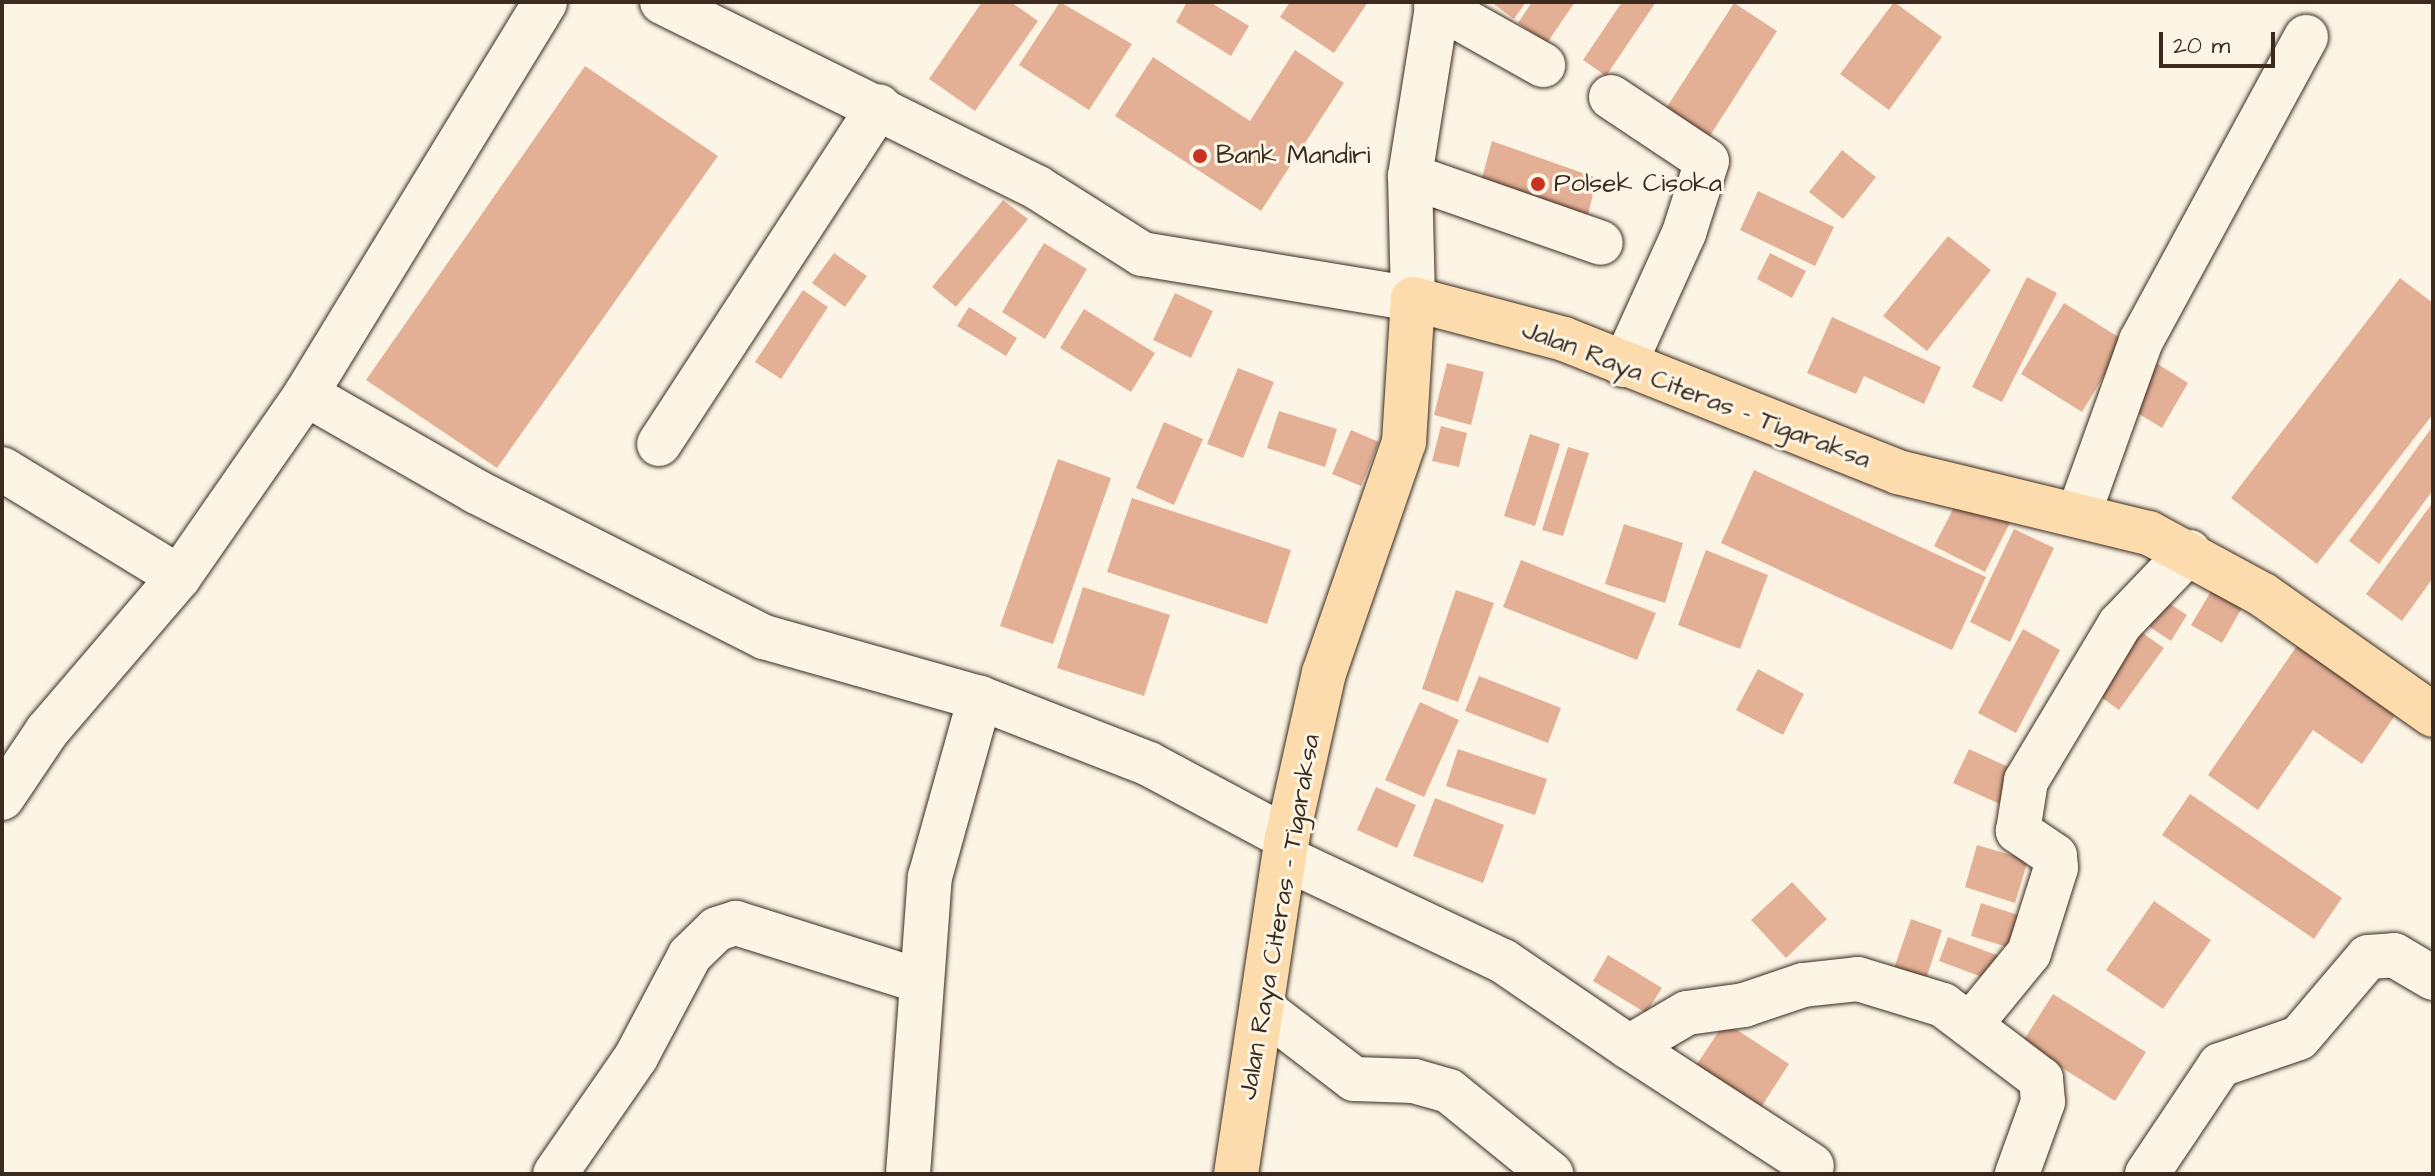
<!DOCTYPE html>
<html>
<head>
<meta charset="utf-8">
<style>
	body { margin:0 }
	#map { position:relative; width:2435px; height:1176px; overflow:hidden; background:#fcf5e5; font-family:"Architects Daughter",sans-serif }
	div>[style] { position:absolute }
	.building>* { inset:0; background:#e3b096 }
	.roads { filter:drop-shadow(0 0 2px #3b2a1e) drop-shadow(0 0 2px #3b2a1e) }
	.minor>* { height:44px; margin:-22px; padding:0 22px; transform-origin:22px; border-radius:22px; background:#fcf5e5 }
	.major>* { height:44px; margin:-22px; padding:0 22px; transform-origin:22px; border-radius:22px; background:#fcdcac }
	.dots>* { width:22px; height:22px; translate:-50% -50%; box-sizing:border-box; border:4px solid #fcf5e5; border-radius:50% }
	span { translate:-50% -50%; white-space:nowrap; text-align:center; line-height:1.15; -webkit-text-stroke:6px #fcf5e5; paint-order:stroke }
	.poi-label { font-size:26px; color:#3b2a1e }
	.left { translate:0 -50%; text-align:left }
	.street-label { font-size:26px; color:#3b2a1e }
	.frame { position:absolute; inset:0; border:4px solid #3b2a1e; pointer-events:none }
	.scale { position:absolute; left:2159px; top:32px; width:116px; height:36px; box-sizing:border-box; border:4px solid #3b2a1e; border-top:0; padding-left:10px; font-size:24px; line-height:28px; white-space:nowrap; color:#3b2a1e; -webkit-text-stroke:6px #fcf5e5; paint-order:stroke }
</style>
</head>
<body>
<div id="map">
	<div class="building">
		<i style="clip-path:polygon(982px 2px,1011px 2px,1038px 21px,975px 111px,929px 79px)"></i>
		<i style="clip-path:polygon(1060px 2px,1132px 44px,1089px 110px,1019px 65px)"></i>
		<i style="clip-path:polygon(1187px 2px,1210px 2px,1249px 26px,1231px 56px,1176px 22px)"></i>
		<i style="clip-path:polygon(1290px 2px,1368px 2px,1334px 53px,1280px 17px)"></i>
		<i style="clip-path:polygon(1491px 2px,1526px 2px,1514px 19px)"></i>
		<i style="clip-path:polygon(1532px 2px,1575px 2px,1547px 43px,1518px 23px)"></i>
		<i style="clip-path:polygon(1622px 2px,1656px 2px,1606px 76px,1583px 60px)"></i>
		<i style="clip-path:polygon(1894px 2px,1942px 37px,1889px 110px,1840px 74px)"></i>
		<i style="clip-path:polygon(1734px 3px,1777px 31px,1706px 142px,1663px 113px)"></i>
		<i style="clip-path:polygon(1295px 50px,1344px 83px,1261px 211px,1115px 116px,1153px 57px,1250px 121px)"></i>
		<i style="clip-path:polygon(585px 66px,718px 156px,497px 468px,366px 380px)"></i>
		<i style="clip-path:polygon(1492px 141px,1597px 178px,1585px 227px,1479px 189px)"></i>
		<i style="clip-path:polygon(1842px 150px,1876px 177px,1843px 219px,1809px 192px)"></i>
		<i style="clip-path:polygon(1758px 191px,1834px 227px,1815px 266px,1740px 230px)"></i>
		<i style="clip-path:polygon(1003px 200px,1028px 219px,956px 307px,932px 287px)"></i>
		<i style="clip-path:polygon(1948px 236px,1991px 270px,1927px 351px,1883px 316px)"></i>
		<i style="clip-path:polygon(1044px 243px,1087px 269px,1045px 339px,1002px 312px)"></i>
		<i style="clip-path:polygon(834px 253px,867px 276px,845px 307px,812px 283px)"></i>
		<i style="clip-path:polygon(1770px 253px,1806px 271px,1792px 298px,1757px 279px)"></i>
		<i style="clip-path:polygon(2027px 277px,2057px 293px,2002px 402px,1972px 387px)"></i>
		<i style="clip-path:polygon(2400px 278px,2433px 303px,2433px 414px,2317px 564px,2231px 498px)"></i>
		<i style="clip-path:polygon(803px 290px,828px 307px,781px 379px,755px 362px)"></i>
		<i style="clip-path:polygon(1175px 293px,1213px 311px,1191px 358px,1153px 340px)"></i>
		<i style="clip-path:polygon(2064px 303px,2125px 341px,2082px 412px,2021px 374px)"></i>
		<i style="clip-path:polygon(969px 307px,1017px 338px,1006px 356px,957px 326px)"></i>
		<i style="clip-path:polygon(1084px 309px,1155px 353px,1131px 392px,1060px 348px)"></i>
		<i style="clip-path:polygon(1832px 317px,1941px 367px,1924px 404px,1864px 376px,1856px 394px,1807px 373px)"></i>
		<i style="clip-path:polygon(2153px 361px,2188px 383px,2162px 428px,2126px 406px)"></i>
		<i style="clip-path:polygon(1447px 363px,1484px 372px,1471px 425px,1434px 415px)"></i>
		<i style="clip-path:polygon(1238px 368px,1274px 382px,1243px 458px,1207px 444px)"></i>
		<i style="clip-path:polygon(1279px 411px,1337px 429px,1325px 467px,1267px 448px)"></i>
		<i style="clip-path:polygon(1164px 422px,1203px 439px,1174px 505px,1136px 488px)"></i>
		<i style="clip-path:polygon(1441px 426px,1467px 433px,1459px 467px,1432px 461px)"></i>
		<i style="clip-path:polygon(2433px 426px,2433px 490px,2379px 564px,2349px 541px)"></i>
		<i style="clip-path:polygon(1351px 430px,1379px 442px,1361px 486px,1332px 474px)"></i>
		<i style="clip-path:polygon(1530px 434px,1560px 444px,1535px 526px,1504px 516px)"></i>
		<i style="clip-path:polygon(1568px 447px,1589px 453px,1563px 536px,1542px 530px)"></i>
		<i style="clip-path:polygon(1058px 459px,1111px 478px,1053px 644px,1000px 626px)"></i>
		<i style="clip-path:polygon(1754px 470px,1986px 577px,1952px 650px,1721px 543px)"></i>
		<i style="clip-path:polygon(1963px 490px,2013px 517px,1985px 572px,1934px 546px)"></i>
		<i style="clip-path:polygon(1132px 498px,1291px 550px,1267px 624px,1107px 572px)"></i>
		<i style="clip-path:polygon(2433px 502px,2433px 578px,2402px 621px,2366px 594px)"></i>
		<i style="clip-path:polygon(1624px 524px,1683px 543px,1665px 603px,1605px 584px)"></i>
		<i style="clip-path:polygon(2014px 529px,2054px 548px,2010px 642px,1970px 622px)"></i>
		<i style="clip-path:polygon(1706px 550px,1768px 575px,1740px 649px,1678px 625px)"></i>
		<i style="clip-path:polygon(1521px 560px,1656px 613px,1637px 660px,1503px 607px)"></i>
		<i style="clip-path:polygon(2217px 581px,2247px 599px,2222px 643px,2191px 625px)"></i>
		<i style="clip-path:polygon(1083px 587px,1170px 615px,1144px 696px,1057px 668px)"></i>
		<i style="clip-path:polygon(1456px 590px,1494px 603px,1458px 702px,1422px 689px)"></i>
		<i style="clip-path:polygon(2153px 593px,2187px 615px,2171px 641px,2136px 618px)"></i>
		<i style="clip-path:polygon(2131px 625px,2164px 648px,2119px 710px,2087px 687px)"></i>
		<i style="clip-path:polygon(2023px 629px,2060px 650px,2016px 733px,1978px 713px)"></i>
		<i style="clip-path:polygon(2303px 637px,2402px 705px,2362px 764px,2313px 730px,2258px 810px,2208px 775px)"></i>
		<i style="clip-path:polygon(1758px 669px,1804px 694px,1783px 735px,1736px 710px)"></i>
		<i style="clip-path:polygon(1479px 676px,1561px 708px,1548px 743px,1465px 711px)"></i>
		<i style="clip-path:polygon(1420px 702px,1459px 720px,1424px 797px,1385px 780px)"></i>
		<i style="clip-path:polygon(1458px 749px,1547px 779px,1535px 815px,1446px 786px)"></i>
		<i style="clip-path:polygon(1969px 749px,2015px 770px,2000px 804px,1953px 783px)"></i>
		<i style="clip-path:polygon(1376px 787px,1416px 805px,1397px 848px,1357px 830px)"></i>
		<i style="clip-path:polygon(2190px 794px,2342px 898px,2314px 939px,2162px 835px)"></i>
		<i style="clip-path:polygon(1435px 798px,1504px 825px,1483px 883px,1413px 856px)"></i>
		<i style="clip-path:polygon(1977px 845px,2028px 860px,2015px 903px,1965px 887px)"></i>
		<i style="clip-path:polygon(1792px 882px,1827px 919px,1786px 958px,1751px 920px)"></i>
		<i style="clip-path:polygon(2154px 901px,2211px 940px,2163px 1009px,2106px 970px)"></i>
		<i style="clip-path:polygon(1981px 903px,2027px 918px,2017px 950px,1971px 936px)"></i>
		<i style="clip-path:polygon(1911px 919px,1942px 930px,1922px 991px,1890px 980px)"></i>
		<i style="clip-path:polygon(1948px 937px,2010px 960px,2001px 984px,1939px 961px)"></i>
		<i style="clip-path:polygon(1608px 955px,1662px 988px,1646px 1013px,1593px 981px)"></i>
		<i style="clip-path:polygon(2053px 994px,2146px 1052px,2115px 1101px,2022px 1043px)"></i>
		<i style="clip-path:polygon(1725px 1022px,1789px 1064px,1756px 1115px,1691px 1073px)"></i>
	</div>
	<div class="roads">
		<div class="minor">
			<i style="left:662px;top:2px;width:419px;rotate:26.3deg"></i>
			<i style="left:1038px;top:188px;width:123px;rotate:32.4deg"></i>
			<i style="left:1142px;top:254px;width:275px;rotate:9.4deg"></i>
			<i style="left:1413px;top:299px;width:123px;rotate:-91.4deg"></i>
			<i style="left:1410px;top:176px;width:176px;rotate:-80.9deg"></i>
			<i style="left:1436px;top:5px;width:123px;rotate:29.3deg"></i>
			<i style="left:1611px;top:97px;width:115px;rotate:33.7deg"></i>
			<i style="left:1707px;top:161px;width:76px;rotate:107.7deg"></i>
			<i style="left:1684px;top:233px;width:145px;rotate:114.4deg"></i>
			<i style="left:1410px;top:176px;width:202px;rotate:19.3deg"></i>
			<i style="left:306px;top:394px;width:197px;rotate:29.8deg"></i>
			<i style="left:477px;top:492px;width:322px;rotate:26.8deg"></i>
			<i style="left:764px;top:637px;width:224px;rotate:15.8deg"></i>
			<i style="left:980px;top:698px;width:181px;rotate:21.3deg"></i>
			<i style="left:1149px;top:764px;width:157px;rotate:28.2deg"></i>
			<i style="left:659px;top:444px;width:403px;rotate:-56.9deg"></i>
			<i style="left:2px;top:469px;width:207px;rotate:31.4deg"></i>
			<i style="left:2079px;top:513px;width:183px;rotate:-70.2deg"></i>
			<i style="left:2141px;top:341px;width:346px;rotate:-61.5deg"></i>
			<i style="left:2px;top:798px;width:81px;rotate:-56.1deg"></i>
			<i style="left:47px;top:731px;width:203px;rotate:-49.4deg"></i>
			<i style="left:179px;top:577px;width:223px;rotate:-55.2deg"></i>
			<i style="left:306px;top:394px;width:459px;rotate:-58.6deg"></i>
			<i style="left:1285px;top:858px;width:241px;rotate:25.3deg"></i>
			<i style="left:1503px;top:961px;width:153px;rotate:34.3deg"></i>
			<i style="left:1629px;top:1047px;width:67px;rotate:-30.4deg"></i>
			<i style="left:1687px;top:1013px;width:58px;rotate:-8deg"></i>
			<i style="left:1744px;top:1005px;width:62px;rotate:-18.7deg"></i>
			<i style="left:1803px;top:985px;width:55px;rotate:-6.2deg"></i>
			<i style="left:1858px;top:979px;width:89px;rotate:17deg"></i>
			<i style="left:1943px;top:1005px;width:123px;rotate:37.1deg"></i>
			<i style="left:2041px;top:1079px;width:23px;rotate:85deg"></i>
			<i style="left:2043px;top:1102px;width:77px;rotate:109.9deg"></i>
			<i style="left:1264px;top:1010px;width:113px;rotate:37.5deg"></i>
			<i style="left:1354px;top:1079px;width:60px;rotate:1.9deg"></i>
			<i style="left:1414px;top:1081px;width:36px;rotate:16deg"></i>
			<i style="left:1449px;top:1091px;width:132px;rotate:39.1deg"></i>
			<i style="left:1970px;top:1025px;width:93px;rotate:-50.7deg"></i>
			<i style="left:2029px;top:953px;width:89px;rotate:-72.4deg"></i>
			<i style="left:2056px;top:868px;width:12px;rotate:-95deg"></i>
			<i style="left:2055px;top:856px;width:45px;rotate:-146deg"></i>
			<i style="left:2018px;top:831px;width:51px;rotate:-80.9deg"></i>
			<i style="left:2026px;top:781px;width:183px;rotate:-59.1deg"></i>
			<i style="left:2120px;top:624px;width:100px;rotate:-46.2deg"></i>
			<i style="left:1629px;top:1047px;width:218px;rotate:33deg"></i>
			<i style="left:555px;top:1174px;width:142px;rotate:-55.3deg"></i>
			<i style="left:636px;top:1057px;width:115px;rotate:-62.1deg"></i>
			<i style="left:690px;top:955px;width:37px;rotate:-44deg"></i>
			<i style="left:717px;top:929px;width:20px;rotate:-18deg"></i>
			<i style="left:736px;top:923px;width:193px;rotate:17.5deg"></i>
			<i style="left:908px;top:1174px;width:298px;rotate:-85.8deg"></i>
			<i style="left:930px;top:877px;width:186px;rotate:-74.4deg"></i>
			<i style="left:2147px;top:1174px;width:131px;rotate:-56.2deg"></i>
			<i style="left:2220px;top:1065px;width:83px;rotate:-18.9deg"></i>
			<i style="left:2299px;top:1038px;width:106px;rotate:-49.6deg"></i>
			<i style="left:2368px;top:957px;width:26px;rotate:-4deg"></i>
			<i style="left:2394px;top:955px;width:45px;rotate:30.5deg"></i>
		</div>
		<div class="major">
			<i style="left:1236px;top:1174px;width:340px;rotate:-81.4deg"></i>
			<i style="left:1287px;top:838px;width:169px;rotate:-77.4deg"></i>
			<i style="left:1324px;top:673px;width:244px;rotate:-70.9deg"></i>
			<i style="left:1404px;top:442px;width:143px;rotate:-86.4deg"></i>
			<i style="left:1413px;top:299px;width:156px;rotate:14.8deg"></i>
			<i style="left:1564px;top:339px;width:360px;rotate:21.7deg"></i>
			<i style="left:1898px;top:472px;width:258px;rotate:13.7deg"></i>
			<i style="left:2149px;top:533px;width:130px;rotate:28.5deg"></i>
			<i style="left:2263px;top:595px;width:208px;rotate:35.2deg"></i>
		</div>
	</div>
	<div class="dots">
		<i style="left:1200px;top:156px;background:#c8321e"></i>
		<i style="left:1538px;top:184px;background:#c8321e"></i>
	</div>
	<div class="poi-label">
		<span class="left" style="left:1216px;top:156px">Bank Mandiri</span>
		<span class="left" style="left:1554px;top:184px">Polsek Cisoka</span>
	</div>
	<div class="street-label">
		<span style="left:1696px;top:395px;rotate:21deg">Jalan Raya Citeras - Tigaraksa</span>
		<span style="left:1280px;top:917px;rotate:-80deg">Jalan Raya Citeras - Tigaraksa</span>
	</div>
	<div class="frame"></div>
	<div class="scale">20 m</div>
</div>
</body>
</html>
